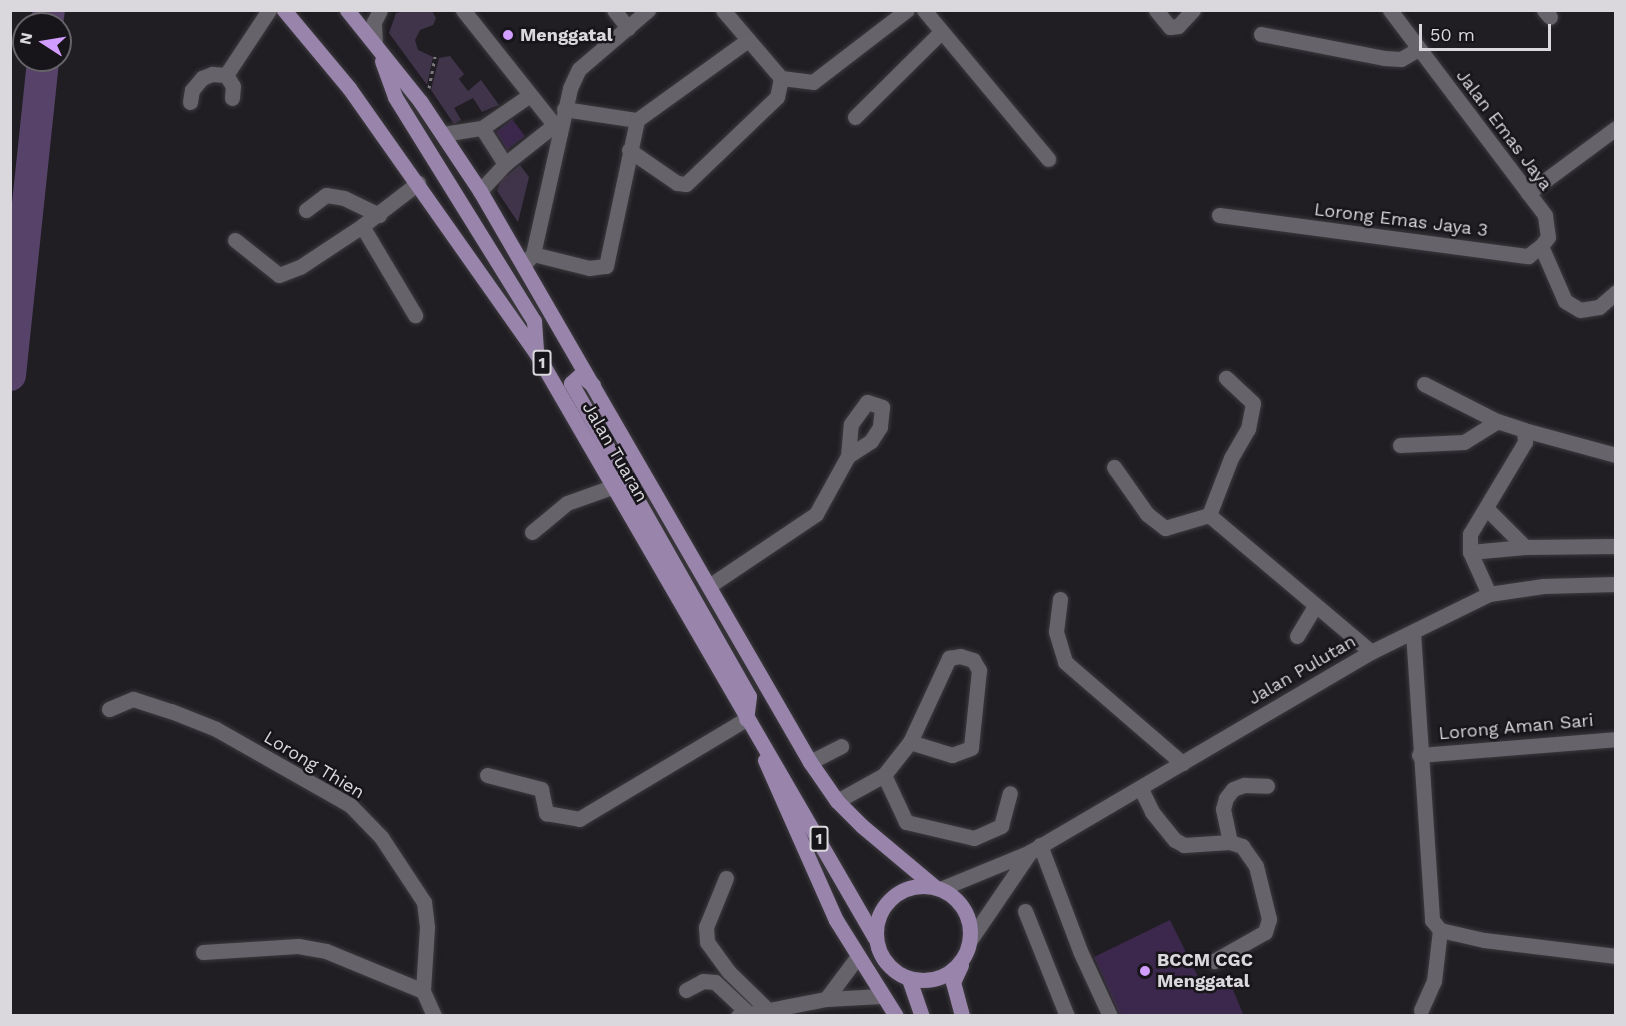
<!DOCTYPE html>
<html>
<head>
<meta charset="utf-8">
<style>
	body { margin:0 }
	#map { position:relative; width:1626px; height:1026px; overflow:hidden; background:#201e23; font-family:"Work Sans",sans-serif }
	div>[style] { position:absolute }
	.green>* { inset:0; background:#40344a }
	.river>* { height:32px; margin:-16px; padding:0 16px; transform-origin:16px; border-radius:16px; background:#574369 }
	.building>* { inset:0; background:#3c284c }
	.path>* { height:3px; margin-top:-1.5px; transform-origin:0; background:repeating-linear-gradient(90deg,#7c7a7f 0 3px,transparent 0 7.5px) }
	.roads { filter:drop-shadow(0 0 2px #3c3a3e) drop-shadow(0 0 2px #3c3a3e) }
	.minor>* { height:15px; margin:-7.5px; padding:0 7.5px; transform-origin:7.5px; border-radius:7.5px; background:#66636a }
	.major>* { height:15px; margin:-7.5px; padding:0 7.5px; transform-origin:7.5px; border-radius:7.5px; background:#9985ab }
	.major>.ring { margin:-7.5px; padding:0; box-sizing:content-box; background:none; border:15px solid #9985ab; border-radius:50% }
	.dots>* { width:16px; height:16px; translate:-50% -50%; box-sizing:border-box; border:3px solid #17151a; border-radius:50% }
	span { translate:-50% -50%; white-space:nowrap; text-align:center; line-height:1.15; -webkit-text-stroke:5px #17151a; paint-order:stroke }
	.shield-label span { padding:2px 4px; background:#17151a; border:2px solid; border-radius:4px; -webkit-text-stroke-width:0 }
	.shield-label { font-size:16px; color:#dad8dc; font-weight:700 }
	.poi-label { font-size:18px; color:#dad8dc; font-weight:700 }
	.left { translate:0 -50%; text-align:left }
	.street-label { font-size:18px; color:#dad8dc }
	.frame { position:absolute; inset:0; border:12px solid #dad8dc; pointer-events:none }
	.north { position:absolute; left:12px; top:12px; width:60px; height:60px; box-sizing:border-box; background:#17151a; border:2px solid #656368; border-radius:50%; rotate:282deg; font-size:16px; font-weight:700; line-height:24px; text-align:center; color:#dad8dc }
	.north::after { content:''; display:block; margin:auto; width:21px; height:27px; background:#d19dfe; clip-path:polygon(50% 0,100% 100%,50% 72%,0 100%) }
	.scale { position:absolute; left:1419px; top:24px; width:132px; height:27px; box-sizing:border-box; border:3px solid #dad8dc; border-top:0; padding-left:8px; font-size:18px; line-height:21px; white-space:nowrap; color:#dad8dc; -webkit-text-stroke:4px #17151a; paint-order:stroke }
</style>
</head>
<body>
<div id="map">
	<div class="green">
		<i style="clip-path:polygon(406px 11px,432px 11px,436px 18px,433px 25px,420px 30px,415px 40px,418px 50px,433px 57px,427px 85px,389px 33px,396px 13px)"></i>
		<i style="clip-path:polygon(450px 56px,464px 74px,459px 79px,468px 91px,481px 80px,499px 105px,482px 112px,473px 98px,454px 108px,461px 120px,454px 124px,431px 90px,439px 58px)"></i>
		<i style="clip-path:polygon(520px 165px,529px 177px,518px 222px,497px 191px,501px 180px)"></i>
	</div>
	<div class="river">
		<i style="left:47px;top:24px;width:14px;rotate:-82deg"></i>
		<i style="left:10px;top:375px;width:317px;rotate:-84deg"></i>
	</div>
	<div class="building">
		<i style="clip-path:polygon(512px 119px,525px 136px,507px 150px,496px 132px)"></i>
		<i style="clip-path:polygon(1170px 920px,1203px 987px,1230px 983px,1244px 1016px,1120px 1016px,1094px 957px)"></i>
	</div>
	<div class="path">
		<i style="left:429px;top:88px;width:32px;rotate:-79deg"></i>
	</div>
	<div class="roads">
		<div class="minor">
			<i style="left:463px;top:10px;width:156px;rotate:51.5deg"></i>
			<i style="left:614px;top:10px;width:23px;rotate:52deg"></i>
			<i style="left:924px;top:10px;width:194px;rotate:50.2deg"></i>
			<i style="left:1156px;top:10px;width:22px;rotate:51deg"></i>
			<i style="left:1170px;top:27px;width:8px;rotate:-7deg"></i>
			<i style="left:1178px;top:26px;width:22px;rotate:-47deg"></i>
			<i style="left:1544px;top:10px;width:9px;rotate:49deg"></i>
			<i style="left:1261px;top:34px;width:125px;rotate:11deg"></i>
			<i style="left:1384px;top:58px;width:17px;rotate:3deg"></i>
			<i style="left:1401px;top:59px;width:20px;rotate:-30deg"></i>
			<i style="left:375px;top:44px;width:22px;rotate:-93deg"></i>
			<i style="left:374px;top:22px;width:13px;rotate:-63deg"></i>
			<i style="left:226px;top:75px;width:13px;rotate:58deg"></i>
			<i style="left:233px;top:86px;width:12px;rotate:95deg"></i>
			<i style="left:781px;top:78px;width:32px;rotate:7deg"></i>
			<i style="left:813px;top:82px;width:118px;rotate:-37.5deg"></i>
			<i style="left:190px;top:102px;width:12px;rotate:-81deg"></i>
			<i style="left:192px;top:90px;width:16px;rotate:-50deg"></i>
			<i style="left:202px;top:78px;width:11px;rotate:-22deg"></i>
			<i style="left:212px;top:74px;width:14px;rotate:4deg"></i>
			<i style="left:226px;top:75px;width:78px;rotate:-56.5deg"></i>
			<i style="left:564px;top:109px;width:74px;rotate:8.6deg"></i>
			<i style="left:855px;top:117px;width:121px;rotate:-44.7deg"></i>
			<i style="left:482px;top:128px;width:58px;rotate:-34.5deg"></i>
			<i style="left:443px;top:134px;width:39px;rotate:-9deg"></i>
			<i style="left:482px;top:128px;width:43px;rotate:57.4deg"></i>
			<i style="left:505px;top:164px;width:37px;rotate:133deg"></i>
			<i style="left:629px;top:150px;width:58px;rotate:34.5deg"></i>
			<i style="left:677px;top:183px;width:9px;rotate:6deg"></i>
			<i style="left:686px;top:184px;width:126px;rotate:-43.7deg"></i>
			<i style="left:777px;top:97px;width:19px;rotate:-78deg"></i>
			<i style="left:781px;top:78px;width:89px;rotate:-130.5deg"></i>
			<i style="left:505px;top:164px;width:63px;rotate:-38.5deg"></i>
			<i style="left:1528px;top:193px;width:109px;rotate:-36.5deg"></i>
			<i style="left:306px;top:210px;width:25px;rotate:-37deg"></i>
			<i style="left:326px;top:195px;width:18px;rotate:9deg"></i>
			<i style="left:344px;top:198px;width:39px;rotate:26deg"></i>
			<i style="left:1219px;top:215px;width:312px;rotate:7.6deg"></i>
			<i style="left:1528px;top:256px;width:16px;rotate:-38deg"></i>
			<i style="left:1541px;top:246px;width:11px;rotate:-52deg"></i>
			<i style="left:1548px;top:237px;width:22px;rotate:-98deg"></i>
			<i style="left:1545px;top:215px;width:257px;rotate:-127.1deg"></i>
			<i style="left:362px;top:226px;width:104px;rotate:59.2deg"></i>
			<i style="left:235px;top:240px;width:56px;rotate:38.5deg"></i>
			<i style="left:279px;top:275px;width:22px;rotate:-21deg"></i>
			<i style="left:300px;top:267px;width:74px;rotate:-33.5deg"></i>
			<i style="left:362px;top:226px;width:71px;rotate:-37.5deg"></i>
			<i style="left:1541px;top:246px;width:60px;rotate:66.4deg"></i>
			<i style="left:1565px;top:301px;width:17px;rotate:31deg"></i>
			<i style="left:1580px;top:310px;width:19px;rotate:-9deg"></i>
			<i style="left:1599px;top:307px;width:23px;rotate:-41deg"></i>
			<i style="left:533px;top:254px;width:58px;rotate:14deg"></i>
			<i style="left:589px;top:268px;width:17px;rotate:-7deg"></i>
			<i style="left:606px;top:266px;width:149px;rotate:-78deg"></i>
			<i style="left:637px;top:120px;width:137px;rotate:-35.8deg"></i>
			<i style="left:527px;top:261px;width:9px;rotate:-49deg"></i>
			<i style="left:533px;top:254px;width:170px;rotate:-77.4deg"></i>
			<i style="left:570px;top:88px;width:21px;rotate:-65deg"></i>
			<i style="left:579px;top:69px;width:91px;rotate:-40.5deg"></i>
			<i style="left:1424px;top:384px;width:82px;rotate:26.9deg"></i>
			<i style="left:1497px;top:421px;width:28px;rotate:18deg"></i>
			<i style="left:1524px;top:430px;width:12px;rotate:85deg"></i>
			<i style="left:1525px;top:442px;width:107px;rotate:120.9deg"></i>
			<i style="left:1470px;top:534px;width:18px;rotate:90deg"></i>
			<i style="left:1470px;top:552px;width:46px;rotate:65.7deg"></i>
			<i style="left:1524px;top:430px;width:95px;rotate:15.2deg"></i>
			<i style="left:1400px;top:445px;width:64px;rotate:-2.7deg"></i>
			<i style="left:1464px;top:442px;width:39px;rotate:-32deg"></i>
			<i style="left:1114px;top:467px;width:57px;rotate:54.9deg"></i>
			<i style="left:1147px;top:514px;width:23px;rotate:38deg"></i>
			<i style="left:1165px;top:528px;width:46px;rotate:-16.5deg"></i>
			<i style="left:1209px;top:515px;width:212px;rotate:40.2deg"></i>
			<i style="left:1486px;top:508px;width:55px;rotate:45deg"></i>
			<i style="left:1525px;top:547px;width:91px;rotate:-0.6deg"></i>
			<i style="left:1209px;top:515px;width:61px;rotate:-68.9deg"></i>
			<i style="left:1231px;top:458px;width:34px;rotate:-60deg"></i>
			<i style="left:1248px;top:429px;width:26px;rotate:-79deg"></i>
			<i style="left:1253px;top:403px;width:37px;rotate:-137deg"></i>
			<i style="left:532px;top:532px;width:45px;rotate:-39.6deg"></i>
			<i style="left:567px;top:503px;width:48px;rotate:-19.6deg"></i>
			<i style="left:1470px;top:552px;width:55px;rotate:-5.2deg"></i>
			<i style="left:709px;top:586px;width:129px;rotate:-33.9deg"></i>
			<i style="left:816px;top:514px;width:66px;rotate:-61.1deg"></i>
			<i style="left:848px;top:456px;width:32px;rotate:-85deg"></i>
			<i style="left:851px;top:424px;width:27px;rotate:-54deg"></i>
			<i style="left:867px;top:402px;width:16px;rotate:18deg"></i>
			<i style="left:882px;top:407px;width:20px;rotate:96deg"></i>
			<i style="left:880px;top:427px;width:17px;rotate:123deg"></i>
			<i style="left:871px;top:441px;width:27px;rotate:147deg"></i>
			<i style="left:1060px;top:599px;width:33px;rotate:97deg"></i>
			<i style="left:1056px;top:632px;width:31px;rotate:73deg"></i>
			<i style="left:1065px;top:662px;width:155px;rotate:40.8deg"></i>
			<i style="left:1413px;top:632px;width:289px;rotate:86.2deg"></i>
			<i style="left:1432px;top:920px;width:13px;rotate:51deg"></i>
			<i style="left:1440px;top:930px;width:45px;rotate:12.8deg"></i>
			<i style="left:1484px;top:940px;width:133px;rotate:6.9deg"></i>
			<i style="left:1297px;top:636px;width:35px;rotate:-59deg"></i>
			<i style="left:109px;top:709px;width:26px;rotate:-23deg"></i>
			<i style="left:133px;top:699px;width:40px;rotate:18deg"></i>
			<i style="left:171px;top:711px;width:48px;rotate:21.8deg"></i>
			<i style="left:216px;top:729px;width:154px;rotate:29.6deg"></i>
			<i style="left:350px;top:805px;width:45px;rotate:45.9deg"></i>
			<i style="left:381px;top:837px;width:78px;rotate:56.5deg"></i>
			<i style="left:424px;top:902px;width:25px;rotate:83deg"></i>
			<i style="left:427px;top:927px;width:64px;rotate:93.6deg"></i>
			<i style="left:423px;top:991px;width:27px;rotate:66deg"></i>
			<i style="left:1419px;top:755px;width:198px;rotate:-4.6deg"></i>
			<i style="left:810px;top:762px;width:35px;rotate:-27deg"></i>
			<i style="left:487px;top:775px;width:56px;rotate:14.5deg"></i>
			<i style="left:541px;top:789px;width:25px;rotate:78deg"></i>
			<i style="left:546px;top:813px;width:34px;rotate:10deg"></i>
			<i style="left:579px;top:819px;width:195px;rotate:-30.9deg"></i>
			<i style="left:884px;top:775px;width:52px;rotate:64.9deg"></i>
			<i style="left:906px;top:822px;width:70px;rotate:13.2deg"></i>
			<i style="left:974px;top:838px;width:30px;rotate:-24deg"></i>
			<i style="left:1001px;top:826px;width:34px;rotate:-75deg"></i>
			<i style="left:1141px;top:789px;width:25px;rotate:64deg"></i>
			<i style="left:1152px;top:812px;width:36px;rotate:51deg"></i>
			<i style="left:1175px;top:840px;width:10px;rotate:29deg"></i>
			<i style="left:1184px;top:845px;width:46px;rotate:-3.7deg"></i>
			<i style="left:1230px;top:842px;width:13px;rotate:18deg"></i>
			<i style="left:1242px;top:846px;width:24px;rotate:55deg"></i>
			<i style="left:1256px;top:866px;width:55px;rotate:76.2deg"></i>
			<i style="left:1269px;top:919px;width:14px;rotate:107deg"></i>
			<i style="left:1265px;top:932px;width:59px;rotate:150.4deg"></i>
			<i style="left:837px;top:801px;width:54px;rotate:-29deg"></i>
			<i style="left:884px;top:775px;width:42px;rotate:-51.8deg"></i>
			<i style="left:910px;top:742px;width:93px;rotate:-65.1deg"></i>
			<i style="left:949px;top:658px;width:11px;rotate:-10deg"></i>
			<i style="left:960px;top:656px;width:14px;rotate:17deg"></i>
			<i style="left:973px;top:660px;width:12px;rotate:59deg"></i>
			<i style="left:979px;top:670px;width:78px;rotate:95.9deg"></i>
			<i style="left:971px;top:748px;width:20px;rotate:160deg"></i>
			<i style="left:952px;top:755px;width:44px;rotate:-162.8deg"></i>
			<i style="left:1230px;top:842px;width:34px;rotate:-102deg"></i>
			<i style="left:1223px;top:809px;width:11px;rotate:-75deg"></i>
			<i style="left:1226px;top:798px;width:11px;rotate:-52deg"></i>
			<i style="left:1233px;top:789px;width:12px;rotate:-20deg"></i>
			<i style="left:1244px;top:785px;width:23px;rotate:2deg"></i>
			<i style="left:1040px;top:845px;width:113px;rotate:69.3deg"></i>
			<i style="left:1080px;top:951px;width:72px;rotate:65.2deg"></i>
			<i style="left:726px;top:878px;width:53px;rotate:112.2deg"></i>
			<i style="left:706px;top:927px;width:15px;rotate:86deg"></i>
			<i style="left:707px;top:942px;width:37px;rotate:54deg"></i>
			<i style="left:729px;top:972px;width:63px;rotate:44.4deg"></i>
			<i style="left:940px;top:889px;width:97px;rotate:-22.3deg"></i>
			<i style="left:1030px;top:852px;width:395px;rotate:-30.4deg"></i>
			<i style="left:1371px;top:652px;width:131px;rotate:-26.2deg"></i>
			<i style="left:1489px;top:594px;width:55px;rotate:-8.4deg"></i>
			<i style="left:1543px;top:586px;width:73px;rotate:-1.6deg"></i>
			<i style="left:1025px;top:911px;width:113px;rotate:68.2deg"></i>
			<i style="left:970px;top:940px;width:107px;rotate:-55.7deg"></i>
			<i style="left:203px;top:952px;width:95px;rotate:-3.6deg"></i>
			<i style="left:298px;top:946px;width:28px;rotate:10deg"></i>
			<i style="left:326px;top:951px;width:105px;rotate:22.4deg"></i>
			<i style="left:686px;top:990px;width:19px;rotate:-28deg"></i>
			<i style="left:703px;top:981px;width:12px;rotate:5deg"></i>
			<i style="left:715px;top:982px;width:45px;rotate:43.2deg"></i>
			<i style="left:826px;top:999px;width:54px;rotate:-53.3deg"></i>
			<i style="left:1421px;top:1010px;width:32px;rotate:-66deg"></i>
			<i style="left:1434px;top:981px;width:51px;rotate:-83.3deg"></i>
			<i style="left:738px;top:1016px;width:90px;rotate:-10.9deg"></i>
			<i style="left:826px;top:999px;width:56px;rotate:-3.1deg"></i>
		</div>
		<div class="major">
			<i style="left:284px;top:10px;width:102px;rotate:50.2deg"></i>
			<i style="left:349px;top:88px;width:324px;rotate:54.8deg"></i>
			<i style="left:536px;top:353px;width:676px;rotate:59.91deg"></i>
			<i style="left:347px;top:10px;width:117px;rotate:51.3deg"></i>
			<i style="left:420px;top:101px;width:108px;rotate:56.3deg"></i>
			<i style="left:480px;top:191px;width:660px;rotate:59.97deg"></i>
			<i style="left:810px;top:762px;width:47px;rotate:55.3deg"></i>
			<i style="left:837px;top:801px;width:35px;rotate:45deg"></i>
			<i style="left:862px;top:826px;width:95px;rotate:39.9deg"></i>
			<i style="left:382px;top:61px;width:38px;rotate:70deg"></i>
			<i style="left:395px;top:97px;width:264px;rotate:58.2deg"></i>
			<i style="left:534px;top:321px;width:32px;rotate:86deg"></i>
			<i style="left:593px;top:385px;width:16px;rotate:-142deg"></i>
			<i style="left:580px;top:375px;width:12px;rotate:138deg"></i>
			<i style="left:571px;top:383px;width:360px;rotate:60.4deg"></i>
			<i style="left:749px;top:696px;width:23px;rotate:97deg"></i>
			<i style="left:765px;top:760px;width:175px;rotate:66.1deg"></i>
			<i style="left:836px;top:920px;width:113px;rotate:58deg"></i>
			<i class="ring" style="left:876px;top:886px;width:79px;height:79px"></i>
			<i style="left:961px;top:965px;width:19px;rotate:115deg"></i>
			<i style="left:953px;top:982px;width:35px;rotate:75deg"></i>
			<i style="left:909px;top:979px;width:39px;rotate:71deg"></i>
		</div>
	</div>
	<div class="dots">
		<i style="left:508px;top:35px;background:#d19dfe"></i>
		<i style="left:1145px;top:971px;background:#d19dfe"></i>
	</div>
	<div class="shield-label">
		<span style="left:542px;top:363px">1</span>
		<span style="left:819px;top:839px">1</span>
	</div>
	<div class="poi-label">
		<span class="left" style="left:520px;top:35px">Menggatal</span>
		<span class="left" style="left:1157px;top:971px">BCCM CGC<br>Menggatal</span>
	</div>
	<div class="street-label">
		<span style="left:1504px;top:130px;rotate:53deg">Jalan Emas Jaya</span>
		<span style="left:1401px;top:220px;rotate:7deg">Lorong Emas Jaya 3</span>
		<span style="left:615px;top:452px;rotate:60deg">Jalan Tuaran</span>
		<span style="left:1302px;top:670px;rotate:-30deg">Jalan Pulutan</span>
		<span style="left:1516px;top:727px;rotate:-5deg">Lorong Aman Sari</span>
		<span style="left:314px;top:765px;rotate:31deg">Lorong Thien</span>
	</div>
	<div class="frame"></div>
	<div class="north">N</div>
	<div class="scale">50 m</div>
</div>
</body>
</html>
